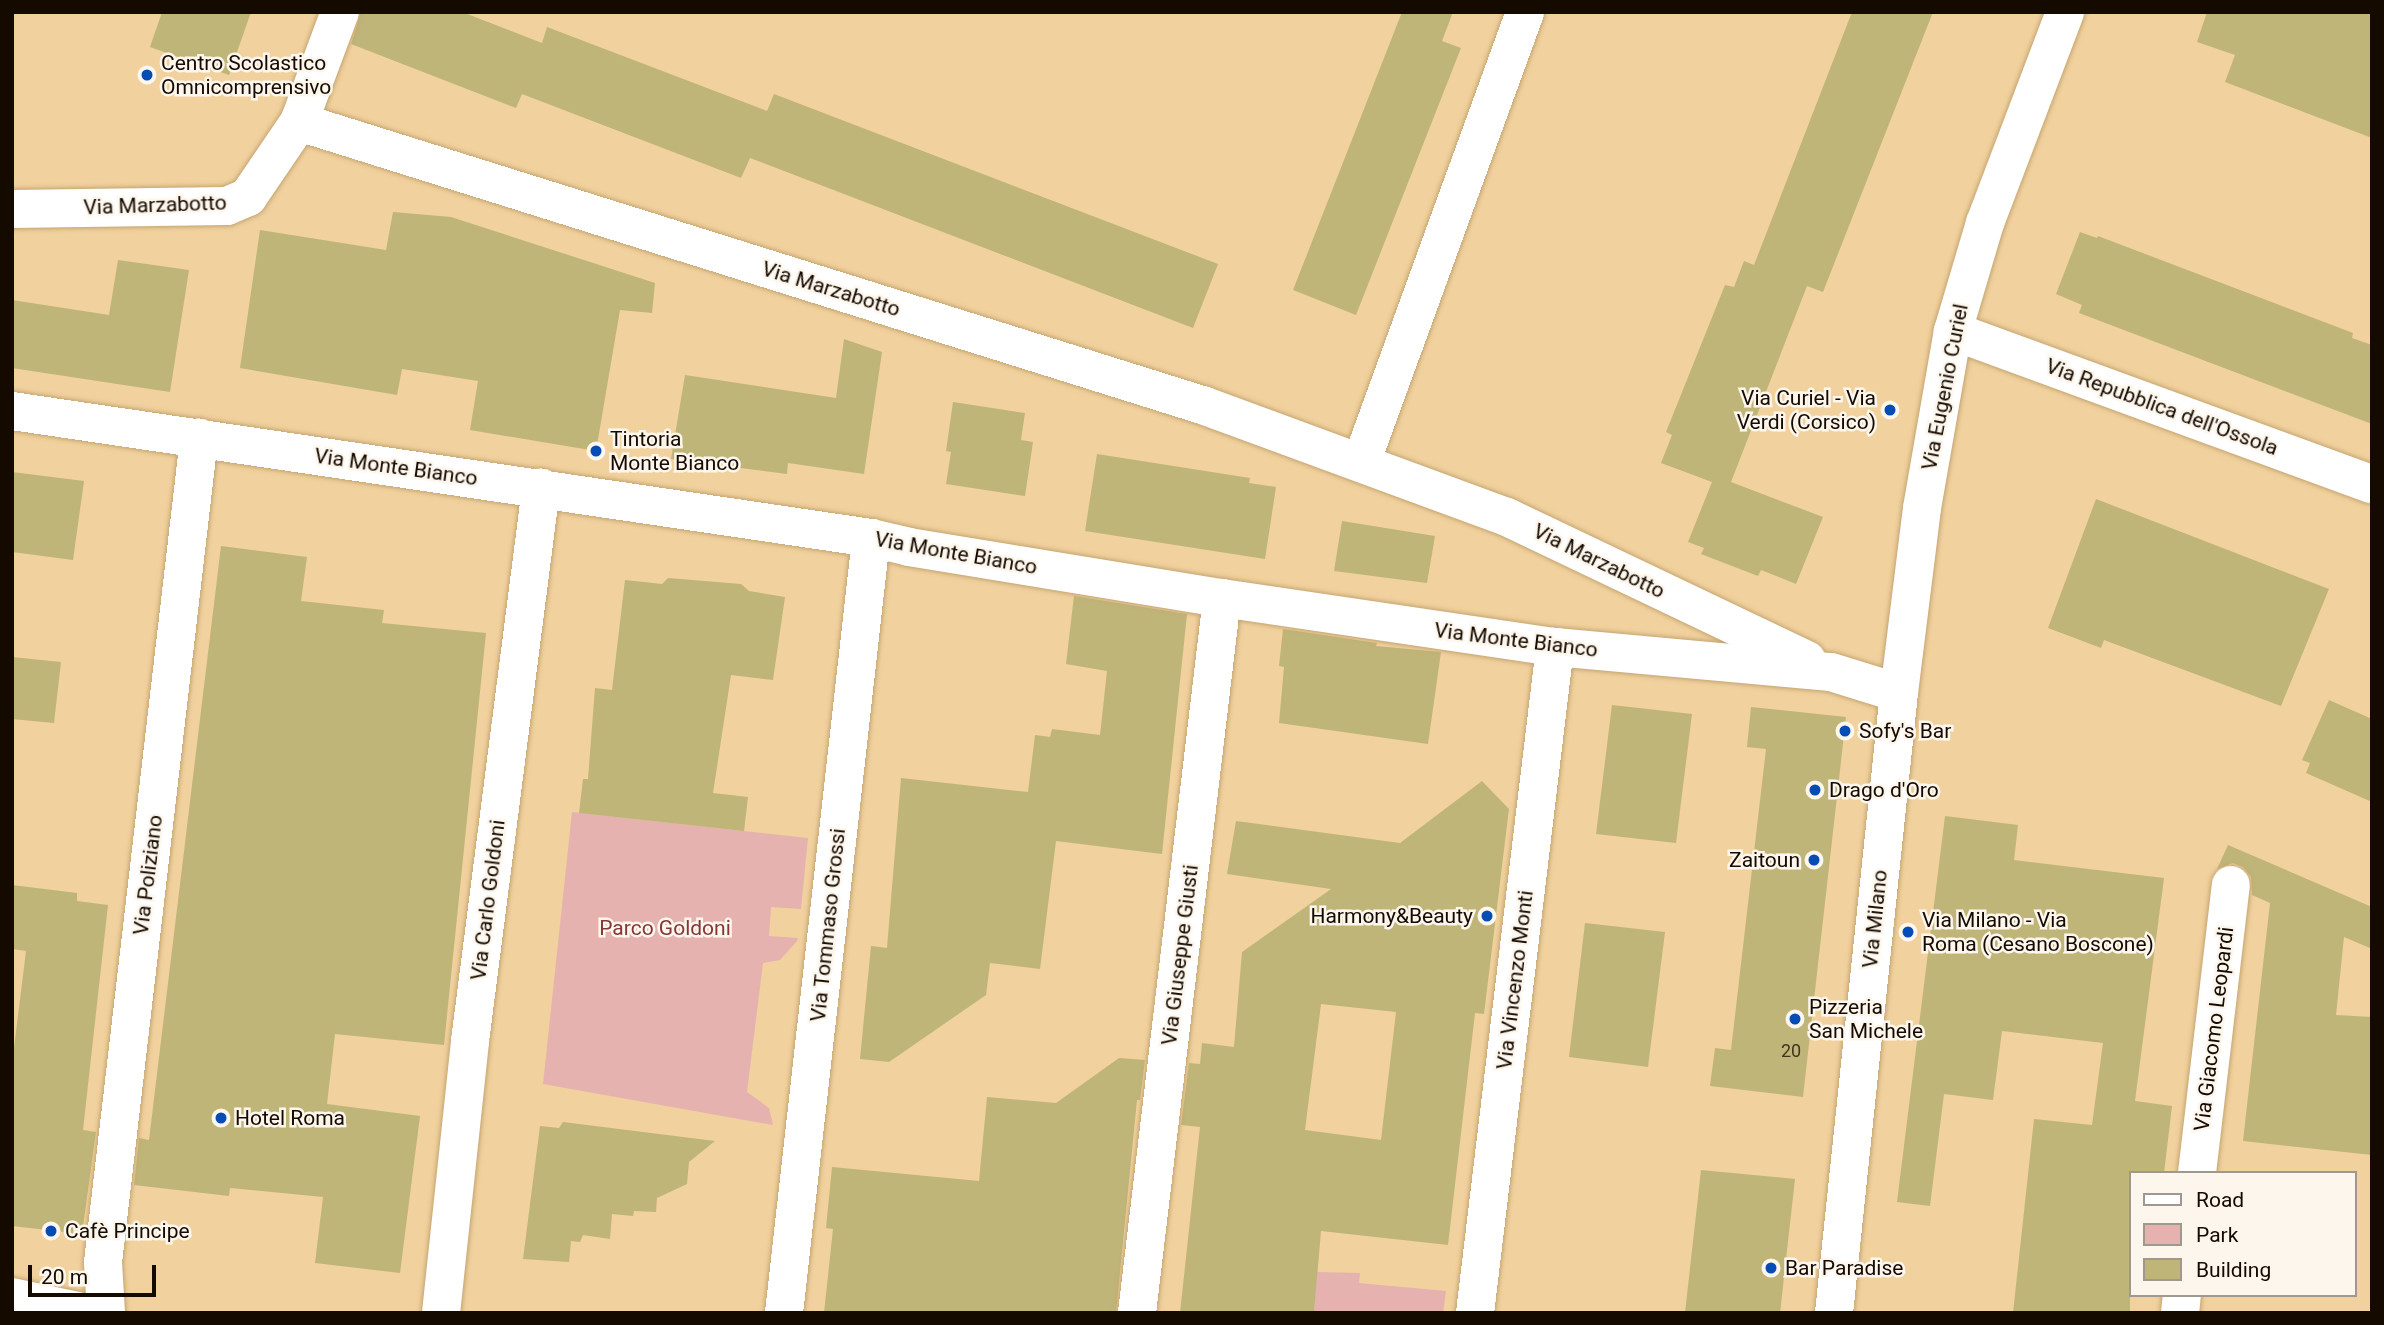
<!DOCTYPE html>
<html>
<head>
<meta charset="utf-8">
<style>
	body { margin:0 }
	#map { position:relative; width:2384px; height:1325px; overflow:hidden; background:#f1d19d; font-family:Roboto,sans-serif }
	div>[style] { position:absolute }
	.green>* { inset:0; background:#e5b2b0 }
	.building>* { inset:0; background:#bfb578 }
	.roads { filter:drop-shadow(0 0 2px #c4a572) drop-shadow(0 0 2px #c4a572) }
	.minor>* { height:38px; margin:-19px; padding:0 19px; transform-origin:19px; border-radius:19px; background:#fff }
	.dots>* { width:19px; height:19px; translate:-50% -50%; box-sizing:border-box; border:4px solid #fdf6ec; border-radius:50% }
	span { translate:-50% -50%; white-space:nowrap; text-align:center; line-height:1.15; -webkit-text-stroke:5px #fdf6ec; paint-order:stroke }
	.number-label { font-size:18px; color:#3f351e }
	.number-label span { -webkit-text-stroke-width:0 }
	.poi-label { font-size:21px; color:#140a00 }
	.left { translate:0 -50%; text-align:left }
	.right { translate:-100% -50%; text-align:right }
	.street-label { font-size:21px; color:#140a00 }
	.park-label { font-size:21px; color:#863639 }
	.frame { position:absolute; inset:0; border:14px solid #140a00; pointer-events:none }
	.legend { position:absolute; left:2129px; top:1171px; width:228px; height:126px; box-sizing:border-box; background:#fdf6ec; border:2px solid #a0988e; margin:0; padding:9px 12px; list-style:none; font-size:21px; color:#140a00 }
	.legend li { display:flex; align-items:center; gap:14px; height:35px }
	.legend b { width:35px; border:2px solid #a0988e }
	.scale { position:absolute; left:28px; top:1265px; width:128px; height:32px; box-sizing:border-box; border:4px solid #140a00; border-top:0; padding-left:9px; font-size:21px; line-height:24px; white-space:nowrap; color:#140a00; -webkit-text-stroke:5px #fdf6ec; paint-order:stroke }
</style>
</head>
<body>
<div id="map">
	<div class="green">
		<i style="clip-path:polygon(572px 812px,808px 838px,801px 909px,771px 907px,769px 936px,798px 938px,797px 941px,780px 960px,763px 963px,747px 1092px,769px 1108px,773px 1125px,543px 1084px)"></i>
		<i style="clip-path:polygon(1317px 1272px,1360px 1273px,1359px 1283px,1446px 1291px,1443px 1313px,1314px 1313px)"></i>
	</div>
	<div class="building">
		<i style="clip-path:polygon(162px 12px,251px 12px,229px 75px,150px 47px)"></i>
		<i style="clip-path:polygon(361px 12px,462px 12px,542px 43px,547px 27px,767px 111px,774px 94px,1218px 264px,1193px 328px,750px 158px,741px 178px,522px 94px,516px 108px,351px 44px)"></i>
		<i style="clip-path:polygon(1402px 12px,1453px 12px,1442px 41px,1461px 48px,1356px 315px,1293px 290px)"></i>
		<i style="clip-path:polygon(1852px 12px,1933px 12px,1823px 292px,1807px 286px,1731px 482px,1823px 517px,1796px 584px,1761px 570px,1758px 576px,1701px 554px,1704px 548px,1688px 542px,1712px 482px,1661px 463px,1672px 435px,1666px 432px,1725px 285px,1734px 287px,1744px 261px,1754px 265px)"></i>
		<i style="clip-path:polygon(2207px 12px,2372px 12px,2372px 138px,2225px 82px,2235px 55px,2197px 42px)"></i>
		<i style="clip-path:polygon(393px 212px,451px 217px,655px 283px,652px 313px,620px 310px,596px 451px,470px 430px,478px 381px,402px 369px,397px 395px,240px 368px,260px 230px,386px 250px)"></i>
		<i style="clip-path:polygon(2080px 232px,2097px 238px,2098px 236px,2353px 333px,2352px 338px,2372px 345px,2372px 424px,2079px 313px,2082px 305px,2056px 294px)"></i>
		<i style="clip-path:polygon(118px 260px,189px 270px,170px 392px,12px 368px,12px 300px,109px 315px)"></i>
		<i style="clip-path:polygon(844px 339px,882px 352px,864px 474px,788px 463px,787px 474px,671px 459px,685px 375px,836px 398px)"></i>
		<i style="clip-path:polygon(953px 402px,1025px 413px,1021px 440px,1033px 442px,1025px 496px,946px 484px,951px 452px,946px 451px)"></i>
		<i style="clip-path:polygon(1097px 454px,1250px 478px,1249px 483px,1276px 487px,1265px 559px,1085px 531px)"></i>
		<i style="clip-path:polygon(12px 472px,84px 481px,73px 560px,12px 552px)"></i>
		<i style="clip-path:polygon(2096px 499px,2329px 589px,2281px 706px,2104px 640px,2101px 648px,2048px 628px)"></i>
		<i style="clip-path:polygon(1342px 521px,1435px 536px,1427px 583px,1334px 571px)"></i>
		<i style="clip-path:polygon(221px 546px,307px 557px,301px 601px,384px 610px,382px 623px,486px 633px,444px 1045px,335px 1034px,327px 1104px,420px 1116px,400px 1273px,315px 1263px,323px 1197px,230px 1188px,229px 1196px,134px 1185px,139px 1138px,149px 1140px)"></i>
		<i style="clip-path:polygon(668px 578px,741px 584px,749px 591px,785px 597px,773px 680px,731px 675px,713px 793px,748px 797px,744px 831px,579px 813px,583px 779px,588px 779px,595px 688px,612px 690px,625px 580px,662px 584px)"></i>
		<i style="clip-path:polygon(1074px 596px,1187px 614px,1162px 854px,1056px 841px,1040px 969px,990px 963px,986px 995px,889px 1062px,860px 1059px,871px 946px,887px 948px,901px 778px,1028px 792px,1035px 735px,1050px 737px,1052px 729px,1100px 735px,1107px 671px,1066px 664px)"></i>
		<i style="clip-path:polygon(1283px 629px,1377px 643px,1376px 646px,1441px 652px,1428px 744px,1279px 723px,1284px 667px,1279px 666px)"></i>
		<i style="clip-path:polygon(12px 657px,61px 662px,54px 723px,12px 719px)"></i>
		<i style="clip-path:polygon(2329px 700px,2372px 719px,2372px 802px,2306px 773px,2310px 763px,2302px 760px)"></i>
		<i style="clip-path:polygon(1612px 705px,1692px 714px,1676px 843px,1596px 834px)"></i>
		<i style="clip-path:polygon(1751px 707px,1846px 717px,1803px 1097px,1710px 1086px,1715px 1048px,1731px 1050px,1766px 749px,1747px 747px)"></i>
		<i style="clip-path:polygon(evenodd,1482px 781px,1509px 809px,1484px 1014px,1475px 1013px,1448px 1245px,1321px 1231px,1314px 1313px,1180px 1313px,1200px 1127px,1181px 1125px,1189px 1063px,1200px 1064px,1202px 1043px,1234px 1047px,1242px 952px,1331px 889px,1227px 874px,1236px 821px,1400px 843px,1482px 781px,1321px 1004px,1396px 1012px,1381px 1140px,1305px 1130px,1321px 1004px)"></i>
		<i style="clip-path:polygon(1945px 816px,2018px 825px,2014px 860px,2164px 878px,2135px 1101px,2172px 1106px,2164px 1173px,2130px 1173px,2130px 1313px,2013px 1313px,2034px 1119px,2092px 1125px,2103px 1043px,2002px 1031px,1993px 1100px,1944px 1094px,1930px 1206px,1897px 1202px)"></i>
		<i style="clip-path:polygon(2228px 845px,2372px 907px,2372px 949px,2344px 937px,2336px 1015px,2372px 1017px,2372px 1155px,2243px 1141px,2270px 903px,2252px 895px,2251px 877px,2243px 867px,2233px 863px,2217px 869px)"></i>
		<i style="clip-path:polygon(12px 885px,77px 893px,77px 901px,108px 905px,83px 1130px,96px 1132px,82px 1234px,12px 1226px,12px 1064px,26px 951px,12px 949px)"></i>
		<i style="clip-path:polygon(1585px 923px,1665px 932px,1648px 1067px,1569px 1057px)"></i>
		<i style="clip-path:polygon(1119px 1058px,1145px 1060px,1140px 1100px,1137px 1100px,1116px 1313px,824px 1313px,833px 1229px,826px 1228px,832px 1167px,979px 1181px,987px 1097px,1056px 1103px)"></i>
		<i style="clip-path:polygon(563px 1122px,715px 1141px,689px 1162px,687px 1184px,657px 1198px,656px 1212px,634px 1211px,633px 1216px,612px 1214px,610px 1239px,583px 1235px,580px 1242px,571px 1241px,569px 1262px,523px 1259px,540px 1126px,559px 1128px)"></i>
		<i style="clip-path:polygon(1701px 1170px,1795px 1179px,1780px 1313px,1685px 1313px)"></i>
	</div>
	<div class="roads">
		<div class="minor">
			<i style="left:299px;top:122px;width:949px;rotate:17.4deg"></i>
			<i style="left:1205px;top:406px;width:322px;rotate:20.2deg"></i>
			<i style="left:1507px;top:517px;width:332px;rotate:25.5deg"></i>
			<i style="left:12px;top:209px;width:215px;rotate:-0.8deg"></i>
			<i style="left:227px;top:206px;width:23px;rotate:-23deg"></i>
			<i style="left:248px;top:197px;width:91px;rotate:-55.8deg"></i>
			<i style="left:299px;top:122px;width:117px;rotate:-69.6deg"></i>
			<i style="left:1953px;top:331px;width:446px;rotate:20.1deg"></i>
			<i style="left:12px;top:411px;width:868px;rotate:8.41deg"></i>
			<i style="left:871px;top:538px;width:39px;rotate:13deg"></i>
			<i style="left:909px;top:547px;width:317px;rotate:9.3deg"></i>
			<i style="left:1222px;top:598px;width:337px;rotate:8.4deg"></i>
			<i style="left:1555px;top:647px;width:277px;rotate:5.2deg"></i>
			<i style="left:1831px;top:672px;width:71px;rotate:17.2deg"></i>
			<i style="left:1361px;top:463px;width:480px;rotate:-70deg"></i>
			<i style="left:2197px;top:1173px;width:290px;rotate:-83.3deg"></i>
			<i style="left:12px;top:1297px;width:77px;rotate:12deg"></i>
			<i style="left:106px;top:1313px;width:51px;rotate:-93.4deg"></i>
			<i style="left:103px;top:1262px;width:830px;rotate:-83.35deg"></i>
			<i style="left:441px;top:1313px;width:274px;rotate:-83.9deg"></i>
			<i style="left:470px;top:1041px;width:558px;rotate:-82.68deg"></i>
			<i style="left:784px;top:1313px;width:780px;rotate:-83.59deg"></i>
			<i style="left:1137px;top:1313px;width:720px;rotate:-83.22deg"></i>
			<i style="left:1475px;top:1313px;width:671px;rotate:-83.15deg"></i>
			<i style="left:1834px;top:1313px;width:623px;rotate:-84.02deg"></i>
			<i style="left:1899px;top:693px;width:186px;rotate:-82.9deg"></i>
			<i style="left:1922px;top:508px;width:180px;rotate:-80.1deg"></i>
			<i style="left:1953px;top:331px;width:113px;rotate:-73.5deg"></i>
			<i style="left:1985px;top:223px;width:226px;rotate:-69.2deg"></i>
			<i style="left:2180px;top:1313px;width:18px;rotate:-84deg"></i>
		</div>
	</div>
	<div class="dots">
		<i style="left:147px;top:75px;background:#054cb7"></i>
		<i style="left:1890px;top:410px;background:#054cb7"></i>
		<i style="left:596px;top:451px;background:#054cb7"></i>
		<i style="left:1845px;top:731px;background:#054cb7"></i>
		<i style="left:1815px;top:790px;background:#054cb7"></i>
		<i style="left:1814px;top:860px;background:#054cb7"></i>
		<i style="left:1487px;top:916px;background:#054cb7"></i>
		<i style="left:1908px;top:932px;background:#054cb7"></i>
		<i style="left:1795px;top:1019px;background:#054cb7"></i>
		<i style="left:221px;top:1118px;background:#054cb7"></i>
		<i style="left:51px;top:1231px;background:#054cb7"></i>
		<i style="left:1771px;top:1268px;background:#054cb7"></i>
	</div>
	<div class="number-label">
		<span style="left:1791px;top:1051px">20</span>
	</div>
	<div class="poi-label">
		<span class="left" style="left:161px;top:75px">Centro Scolastico<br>Omnicomprensivo</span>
		<span class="right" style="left:1876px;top:410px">Via Curiel - Via<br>Verdi (Corsico)</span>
		<span class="left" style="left:610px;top:451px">Tintoria<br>Monte Bianco</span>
		<span class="left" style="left:1859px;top:731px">Sofy's Bar</span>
		<span class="left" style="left:1829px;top:790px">Drago d'Oro</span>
		<span class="right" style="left:1800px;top:860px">Zaitoun</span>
		<span class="right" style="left:1473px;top:916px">Harmony&amp;Beauty</span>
		<span class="left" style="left:1922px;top:932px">Via Milano - Via<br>Roma (Cesano Boscone)</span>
		<span class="left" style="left:1809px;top:1019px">Pizzeria<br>San Michele</span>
		<span class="left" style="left:235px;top:1118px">Hotel Roma</span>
		<span class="left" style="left:65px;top:1231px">Cafè Principe</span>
		<span class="left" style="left:1785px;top:1268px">Bar Paradise</span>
	</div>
	<div class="street-label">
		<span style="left:155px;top:205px;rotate:-2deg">Via Marzabotto</span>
		<span style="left:831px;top:289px;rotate:17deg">Via Marzabotto</span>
		<span style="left:1945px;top:387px;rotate:-79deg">Via Eugenio Curiel</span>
		<span style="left:2162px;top:407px;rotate:20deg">Via Repubblica dell'Ossola</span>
		<span style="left:396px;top:467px;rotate:8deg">Via Monte Bianco</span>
		<span style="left:956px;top:553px;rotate:10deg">Via Monte Bianco</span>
		<span style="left:1599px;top:561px;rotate:26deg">Via Marzabotto</span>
		<span style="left:1516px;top:640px;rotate:7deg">Via Monte Bianco</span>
		<span style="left:148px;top:875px;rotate:-83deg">Via Poliziano</span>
		<span style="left:488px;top:900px;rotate:-83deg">Via Carlo Goldoni</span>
		<span style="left:1875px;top:919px;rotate:-84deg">Via Milano</span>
		<span style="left:828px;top:925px;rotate:-84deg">Via Tommaso Grossi</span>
		<span style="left:1180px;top:955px;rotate:-83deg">Via Giuseppe Giusti</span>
		<span style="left:1515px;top:980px;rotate:-83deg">Via Vincenzo Monti</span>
		<span style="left:2214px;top:1029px;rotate:-83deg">Via Giacomo Leopardi</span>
	</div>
	<div class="park-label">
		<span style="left:665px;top:928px">Parco Goldoni</span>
	</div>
	<div class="frame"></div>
	<ul class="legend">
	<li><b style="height:9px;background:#fff"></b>Road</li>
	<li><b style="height:19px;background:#e5b2b0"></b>Park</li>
	<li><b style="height:19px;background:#bfb578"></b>Building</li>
	</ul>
	<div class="scale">20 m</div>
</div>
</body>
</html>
